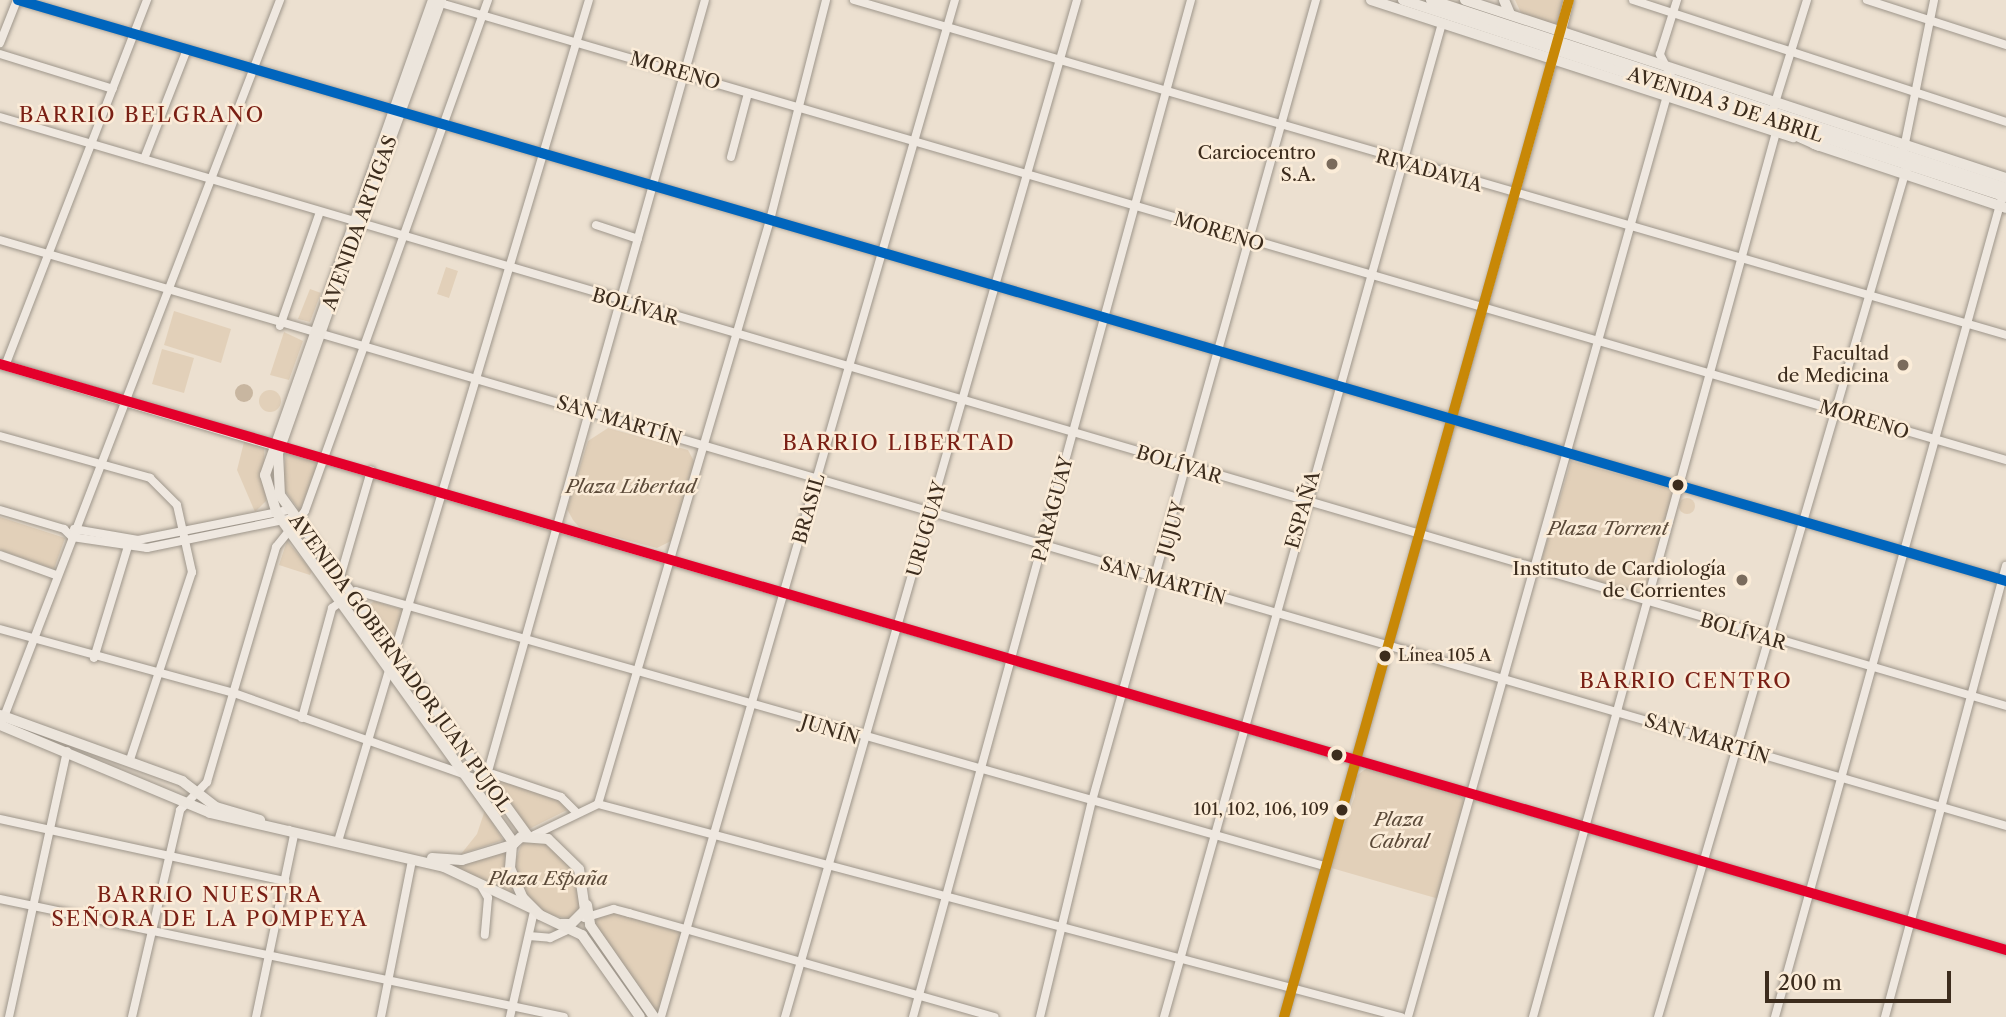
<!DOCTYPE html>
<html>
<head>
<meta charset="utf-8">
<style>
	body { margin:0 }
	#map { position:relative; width:2006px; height:1017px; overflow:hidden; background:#ece0d0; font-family:"Libre Caslon Text",serif }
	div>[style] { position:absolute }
	.green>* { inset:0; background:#e2d0b9 }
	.round { border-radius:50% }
	.water>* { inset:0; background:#c8b6a0 }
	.roads { filter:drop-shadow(0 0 2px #9e968b) drop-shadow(0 0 2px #9e968b) }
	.minor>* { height:8px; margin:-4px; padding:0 4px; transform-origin:4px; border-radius:4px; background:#efe8e0 }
	.major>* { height:10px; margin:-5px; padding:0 5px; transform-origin:5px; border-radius:5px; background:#ece5dc }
	.highway>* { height:10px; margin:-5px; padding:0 5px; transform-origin:5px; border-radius:5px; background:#ece5dc }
	.bus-1>* { height:10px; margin:-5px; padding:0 5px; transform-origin:5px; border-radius:5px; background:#c88807 }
	.bus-2>* { height:10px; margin:-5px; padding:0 5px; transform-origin:5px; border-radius:5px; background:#0065bd }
	.bus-3>* { height:10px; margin:-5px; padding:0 5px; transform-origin:5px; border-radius:5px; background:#e4002b }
	.dots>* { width:19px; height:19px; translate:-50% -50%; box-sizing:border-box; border:4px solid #fbecd8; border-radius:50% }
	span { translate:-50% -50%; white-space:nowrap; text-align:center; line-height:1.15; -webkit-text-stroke:5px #fbecd8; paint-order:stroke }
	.bus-label { font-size:17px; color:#3c2c1d }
	.left { translate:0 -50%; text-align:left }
	.right { translate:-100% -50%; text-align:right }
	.street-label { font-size:19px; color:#3c2c1d }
	.poi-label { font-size:19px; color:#3c2c1d }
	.park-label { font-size:19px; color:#5b4a39; font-style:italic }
	.neighbourhood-label { font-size:21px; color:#7a1f14; letter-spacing:2px }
	.scale { position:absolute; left:1765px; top:971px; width:186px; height:32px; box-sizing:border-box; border:4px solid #3c2c1d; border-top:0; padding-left:9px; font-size:21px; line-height:24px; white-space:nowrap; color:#3c2c1d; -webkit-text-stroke:5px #fbecd8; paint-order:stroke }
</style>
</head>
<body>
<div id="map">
	<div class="green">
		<i style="clip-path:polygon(1515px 0,1566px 0,1559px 26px,1522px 15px)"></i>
		<i style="clip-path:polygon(446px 267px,458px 271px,449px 298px,437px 294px)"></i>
		<i style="clip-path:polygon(310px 289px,321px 293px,310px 322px,298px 319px)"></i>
		<i style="clip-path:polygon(174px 311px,231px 329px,221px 363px,164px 345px)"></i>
		<i style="clip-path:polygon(284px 332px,303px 341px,289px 380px,270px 375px)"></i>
		<i style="clip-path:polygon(162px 349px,194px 358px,184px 393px,152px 384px)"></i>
		<i class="round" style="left:259px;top:390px;width:22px;height:22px"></i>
		<i style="clip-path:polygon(608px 428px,688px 450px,697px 467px,675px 539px,657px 548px,580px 528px,573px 520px,567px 509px,588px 441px)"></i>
		<i style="clip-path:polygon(245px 438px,264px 446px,266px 501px,255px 512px,237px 470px)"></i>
		<i style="clip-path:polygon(286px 451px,319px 460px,300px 511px,283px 488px)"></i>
		<i style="clip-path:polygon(1571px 461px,1675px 490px,1644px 596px,1540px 565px)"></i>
		<i class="round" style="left:1679px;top:498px;width:16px;height:16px"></i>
		<i style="clip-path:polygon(0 517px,65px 538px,54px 569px,0 550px)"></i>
		<i style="clip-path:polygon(287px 541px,312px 571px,310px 575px,279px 565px)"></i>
		<i style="clip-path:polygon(374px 601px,407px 611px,398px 641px,392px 644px,366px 608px)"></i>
		<i style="clip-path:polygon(1368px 767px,1460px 794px,1466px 805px,1439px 899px,1328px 867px,1355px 796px,1355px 777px)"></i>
		<i style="clip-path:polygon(498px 778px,562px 798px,567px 810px,527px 830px,494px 787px)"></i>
		<i style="clip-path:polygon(485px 810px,503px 840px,461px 854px,477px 834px)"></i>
		<i style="clip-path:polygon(523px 840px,544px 840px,577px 871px,581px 911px,570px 919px,545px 914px,526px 897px,513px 868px)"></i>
		<i style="clip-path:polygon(507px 851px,513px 894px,438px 863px,463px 864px)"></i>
		<i style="clip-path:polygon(616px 913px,682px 933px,658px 1015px,594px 927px,595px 917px)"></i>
	</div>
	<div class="water">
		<i class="round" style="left:235px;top:384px;width:18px;height:18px"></i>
	</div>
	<div class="roads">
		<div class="minor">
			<i style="left:18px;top:0;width:2071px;rotate:16.29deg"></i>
			<i style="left:854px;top:0;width:1200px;rotate:16.21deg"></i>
			<i style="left:1633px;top:0;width:392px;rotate:18.1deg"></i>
			<i style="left:1867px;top:0;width:146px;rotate:17.9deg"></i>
			<i style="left:437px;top:2px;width:1634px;rotate:16.27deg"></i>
			<i style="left:0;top:43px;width:46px;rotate:-68.4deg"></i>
			<i style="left:0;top:54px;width:118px;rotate:17.2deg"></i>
			<i style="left:1774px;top:106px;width:111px;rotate:-72.7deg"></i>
			<i style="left:0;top:117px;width:2091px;rotate:16.36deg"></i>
			<i style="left:1904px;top:148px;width:151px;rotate:-78.5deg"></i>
			<i style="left:731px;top:157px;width:66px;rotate:-75.1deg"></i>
			<i style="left:144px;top:159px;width:118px;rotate:-68.6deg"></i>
			<i style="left:596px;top:225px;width:44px;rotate:18.4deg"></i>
			<i style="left:0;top:240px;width:2090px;rotate:16.28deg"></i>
			<i style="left:280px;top:326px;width:121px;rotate:-70.7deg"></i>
			<i style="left:5px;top:366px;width:393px;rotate:-68.8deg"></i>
			<i style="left:0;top:436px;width:156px;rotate:15.6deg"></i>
			<i style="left:150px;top:478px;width:38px;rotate:45deg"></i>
			<i style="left:177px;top:505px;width:69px;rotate:77.4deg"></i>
			<i style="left:192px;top:572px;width:200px;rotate:108.3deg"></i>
			<i style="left:280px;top:447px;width:1798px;rotate:16.25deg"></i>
			<i style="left:0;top:510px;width:67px;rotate:16.5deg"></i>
			<i style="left:64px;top:529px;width:11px;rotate:45deg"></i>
			<i style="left:74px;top:529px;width:65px;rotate:9.8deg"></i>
			<i style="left:138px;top:540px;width:153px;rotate:-11.3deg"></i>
			<i style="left:72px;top:537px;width:76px;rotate:8.3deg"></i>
			<i style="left:147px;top:548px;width:149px;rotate:-11.6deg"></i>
			<i style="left:0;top:555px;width:59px;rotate:19.7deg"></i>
			<i style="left:339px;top:581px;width:115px;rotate:-73.8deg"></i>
			<i style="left:0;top:629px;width:243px;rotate:15.3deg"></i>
			<i style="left:234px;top:693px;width:266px;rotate:19.5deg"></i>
			<i style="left:485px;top:782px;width:812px;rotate:-74.29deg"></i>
			<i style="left:94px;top:658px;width:117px;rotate:-73.1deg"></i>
			<i style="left:302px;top:718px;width:114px;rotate:-74.7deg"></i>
			<i style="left:332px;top:608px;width:29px;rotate:-35deg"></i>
			<i style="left:356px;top:591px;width:1006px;rotate:15.86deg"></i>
			<i style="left:2px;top:722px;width:774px;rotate:-68.94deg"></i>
			<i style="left:493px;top:774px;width:72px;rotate:18.7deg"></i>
			<i style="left:561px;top:797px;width:23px;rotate:45deg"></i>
			<i style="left:598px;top:804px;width:609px;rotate:-73.59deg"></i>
			<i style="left:770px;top:220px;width:227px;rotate:-75.7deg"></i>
			<i style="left:598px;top:804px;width:831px;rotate:14.86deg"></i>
			<i style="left:0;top:819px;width:292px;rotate:12.3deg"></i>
			<i style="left:534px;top:835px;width:71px;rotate:-25.8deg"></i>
			<i style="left:339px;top:838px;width:874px;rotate:-73.39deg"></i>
			<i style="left:480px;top:884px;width:16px;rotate:60deg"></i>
			<i style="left:488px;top:898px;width:37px;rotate:95deg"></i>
			<i style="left:0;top:899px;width:576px;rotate:11.82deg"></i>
			<i style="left:584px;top:918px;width:31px;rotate:-17deg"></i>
			<i style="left:614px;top:909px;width:16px;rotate:15deg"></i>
			<i style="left:629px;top:913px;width:380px;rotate:15.9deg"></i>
			<i style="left:529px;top:936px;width:21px;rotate:5deg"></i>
			<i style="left:550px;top:938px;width:23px;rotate:-25deg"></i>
			<i style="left:9px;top:1017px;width:272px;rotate:-77.7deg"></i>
			<i style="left:132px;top:1017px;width:212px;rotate:-76.9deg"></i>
			<i style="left:180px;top:810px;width:39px;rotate:-46deg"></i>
			<i style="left:207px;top:782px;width:245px;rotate:-73.6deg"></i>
			<i style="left:276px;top:547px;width:46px;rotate:-51.1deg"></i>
			<i style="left:305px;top:511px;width:543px;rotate:-70.3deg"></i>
			<i style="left:256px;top:1017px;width:186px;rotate:-78.2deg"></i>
			<i style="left:294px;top:835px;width:7px;rotate:-135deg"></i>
			<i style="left:381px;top:1017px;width:160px;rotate:-78.8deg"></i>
			<i style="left:510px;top:1017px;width:109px;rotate:-77.2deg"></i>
			<i style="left:661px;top:1017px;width:1059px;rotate:-73.88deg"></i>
			<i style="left:785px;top:1017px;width:1058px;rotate:-73.98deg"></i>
			<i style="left:913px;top:1017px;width:1054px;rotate:-74.71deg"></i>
			<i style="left:1040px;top:1017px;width:222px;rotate:-76.5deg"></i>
			<i style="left:1092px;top:801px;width:832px;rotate:-74.38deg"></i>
			<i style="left:1164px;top:1017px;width:1032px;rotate:-74.37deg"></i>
			<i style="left:1284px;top:1017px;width:994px;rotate:-74.3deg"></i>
			<i style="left:1408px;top:1017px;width:975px;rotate:-74.3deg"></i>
			<i style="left:1672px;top:78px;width:27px;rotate:-117deg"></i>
			<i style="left:1660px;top:54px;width:57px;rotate:-72.5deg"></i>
			<i style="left:1533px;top:1017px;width:921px;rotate:-74.64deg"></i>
			<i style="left:1658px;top:1017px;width:883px;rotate:-73.68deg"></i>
			<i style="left:1775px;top:1017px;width:847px;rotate:-74.52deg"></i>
			<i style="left:1885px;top:1017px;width:467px;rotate:-75deg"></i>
		</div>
		<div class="major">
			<i style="left:433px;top:0;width:504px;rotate:109.48deg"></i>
			<i style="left:265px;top:475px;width:39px;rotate:73deg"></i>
			<i style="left:276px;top:512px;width:408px;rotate:54.3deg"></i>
			<i style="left:1371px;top:0;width:444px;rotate:18deg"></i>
			<i style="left:1465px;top:0;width:570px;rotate:18.21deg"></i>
			<i style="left:1504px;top:0;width:15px;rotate:67deg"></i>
			<i style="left:1560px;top:35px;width:36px;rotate:-76deg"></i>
			<i style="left:1814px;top:144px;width:202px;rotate:18.4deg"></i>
			<i style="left:348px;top:256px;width:272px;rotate:-70deg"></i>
			<i style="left:338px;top:283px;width:180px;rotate:109.4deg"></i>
			<i style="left:278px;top:453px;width:42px;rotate:87.3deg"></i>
			<i style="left:280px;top:495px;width:420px;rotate:54deg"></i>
			<i style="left:0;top:364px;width:288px;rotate:16.5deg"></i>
			<i style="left:0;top:715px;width:194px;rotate:19.9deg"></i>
			<i style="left:182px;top:781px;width:43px;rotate:37.4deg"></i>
			<i style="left:216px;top:807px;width:46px;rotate:16.5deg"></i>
			<i style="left:0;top:725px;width:228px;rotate:22.7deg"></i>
			<i style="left:210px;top:813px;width:240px;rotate:13deg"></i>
			<i style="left:444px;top:867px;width:96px;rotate:25.2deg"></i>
			<i style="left:432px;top:858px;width:30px;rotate:4deg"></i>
			<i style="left:462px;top:860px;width:52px;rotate:-16.7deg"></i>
			<i style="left:587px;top:905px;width:20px;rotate:81deg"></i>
			<i style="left:590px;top:925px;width:112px;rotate:55.2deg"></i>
			<i style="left:561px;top:924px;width:10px"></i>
			<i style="left:571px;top:924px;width:20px;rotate:-45deg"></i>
			<i style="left:585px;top:910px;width:41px;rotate:-98.3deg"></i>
			<i style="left:579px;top:869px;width:43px;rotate:-135.9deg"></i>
			<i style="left:548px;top:839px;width:27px;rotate:-176deg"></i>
			<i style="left:521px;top:837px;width:12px;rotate:138deg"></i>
			<i style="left:512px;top:845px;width:23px;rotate:95deg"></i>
			<i style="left:510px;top:868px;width:33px;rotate:67deg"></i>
			<i style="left:523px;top:898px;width:24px;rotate:45deg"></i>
			<i style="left:540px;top:915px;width:47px;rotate:25.5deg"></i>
			<i style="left:582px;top:935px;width:100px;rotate:54.7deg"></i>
		</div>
		<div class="highway">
			<i style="left:1403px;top:0;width:634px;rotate:18.09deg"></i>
			<i style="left:1431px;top:0;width:605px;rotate:18.11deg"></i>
			<i style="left:1788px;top:132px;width:34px;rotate:24deg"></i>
		</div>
	</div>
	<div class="bus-1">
		<i style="left:1284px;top:1017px;width:1056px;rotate:-74.35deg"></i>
	</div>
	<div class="bus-2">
		<i style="left:18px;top:0;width:2071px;rotate:16.29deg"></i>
	</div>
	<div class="bus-3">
		<i style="left:0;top:364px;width:2090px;rotate:16.28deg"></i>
	</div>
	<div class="dots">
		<i style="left:1332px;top:164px;background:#7a6b5c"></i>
		<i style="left:1903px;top:365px;background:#7a6b5c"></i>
		<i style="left:1678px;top:485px;background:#3c2c1d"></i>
		<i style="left:1742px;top:580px;background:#7a6b5c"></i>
		<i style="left:1385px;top:656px;background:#3c2c1d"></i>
		<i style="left:1337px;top:755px;background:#3c2c1d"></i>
		<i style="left:1342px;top:810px;background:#3c2c1d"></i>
	</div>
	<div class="bus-label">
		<span class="left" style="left:1398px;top:656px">Línea 105 A</span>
		<span class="right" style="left:1329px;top:810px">101, 102, 106, 109</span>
	</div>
	<div class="street-label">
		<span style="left:675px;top:71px;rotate:16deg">MORENO</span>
		<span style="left:1725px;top:105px;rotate:18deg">AVENIDA 3 DE ABRIL</span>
		<span style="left:1429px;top:171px;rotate:16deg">RIVADAVIA</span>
		<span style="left:360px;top:223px;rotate:-70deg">AVENIDA ARTIGAS</span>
		<span style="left:1219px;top:232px;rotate:17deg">MORENO</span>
		<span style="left:635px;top:307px;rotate:16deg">BOLÍVAR</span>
		<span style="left:1864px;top:420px;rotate:17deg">MORENO</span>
		<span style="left:619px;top:421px;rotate:17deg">SAN MARTÍN</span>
		<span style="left:1179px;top:465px;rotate:17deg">BOLÍVAR</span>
		<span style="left:809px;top:509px;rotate:-74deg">BRASIL</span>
		<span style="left:1053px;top:509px;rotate:-75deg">PARAGUAY</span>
		<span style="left:1303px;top:510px;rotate:-74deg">ESPAÑA</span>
		<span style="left:927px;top:529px;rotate:-74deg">URUGUAY</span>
		<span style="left:1172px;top:529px;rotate:-74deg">JUJUY</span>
		<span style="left:1163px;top:581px;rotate:16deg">SAN MARTÍN</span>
		<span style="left:1743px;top:632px;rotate:16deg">BOLÍVAR</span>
		<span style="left:400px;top:663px;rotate:54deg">AVENIDA GOBERNADOR JUAN PUJOL</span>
		<span style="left:830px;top:730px;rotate:17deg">JUNÍN</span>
		<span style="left:1707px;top:739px;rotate:17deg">SAN MARTÍN</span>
	</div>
	<div class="poi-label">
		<span class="right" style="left:1316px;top:164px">Carciocentro<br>S.A.</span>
		<span class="right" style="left:1889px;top:365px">Facultad<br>de Medicina</span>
		<span class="right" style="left:1726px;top:580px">Instituto de Cardiología<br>de Corrientes</span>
	</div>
	<div class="park-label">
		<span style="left:631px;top:487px">Plaza Libertad</span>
		<span style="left:1608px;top:529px">Plaza Torrent</span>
		<span style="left:1399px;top:831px">Plaza<br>Cabral</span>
		<span style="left:548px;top:879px">Plaza España</span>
	</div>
	<div class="neighbourhood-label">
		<span style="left:142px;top:115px">BARRIO BELGRANO</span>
		<span style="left:899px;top:443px">BARRIO LIBERTAD</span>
		<span style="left:1686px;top:681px">BARRIO CENTRO</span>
		<span style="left:210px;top:907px">BARRIO NUESTRA<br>SEÑORA DE LA POMPEYA</span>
	</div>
	<div class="scale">200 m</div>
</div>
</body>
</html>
